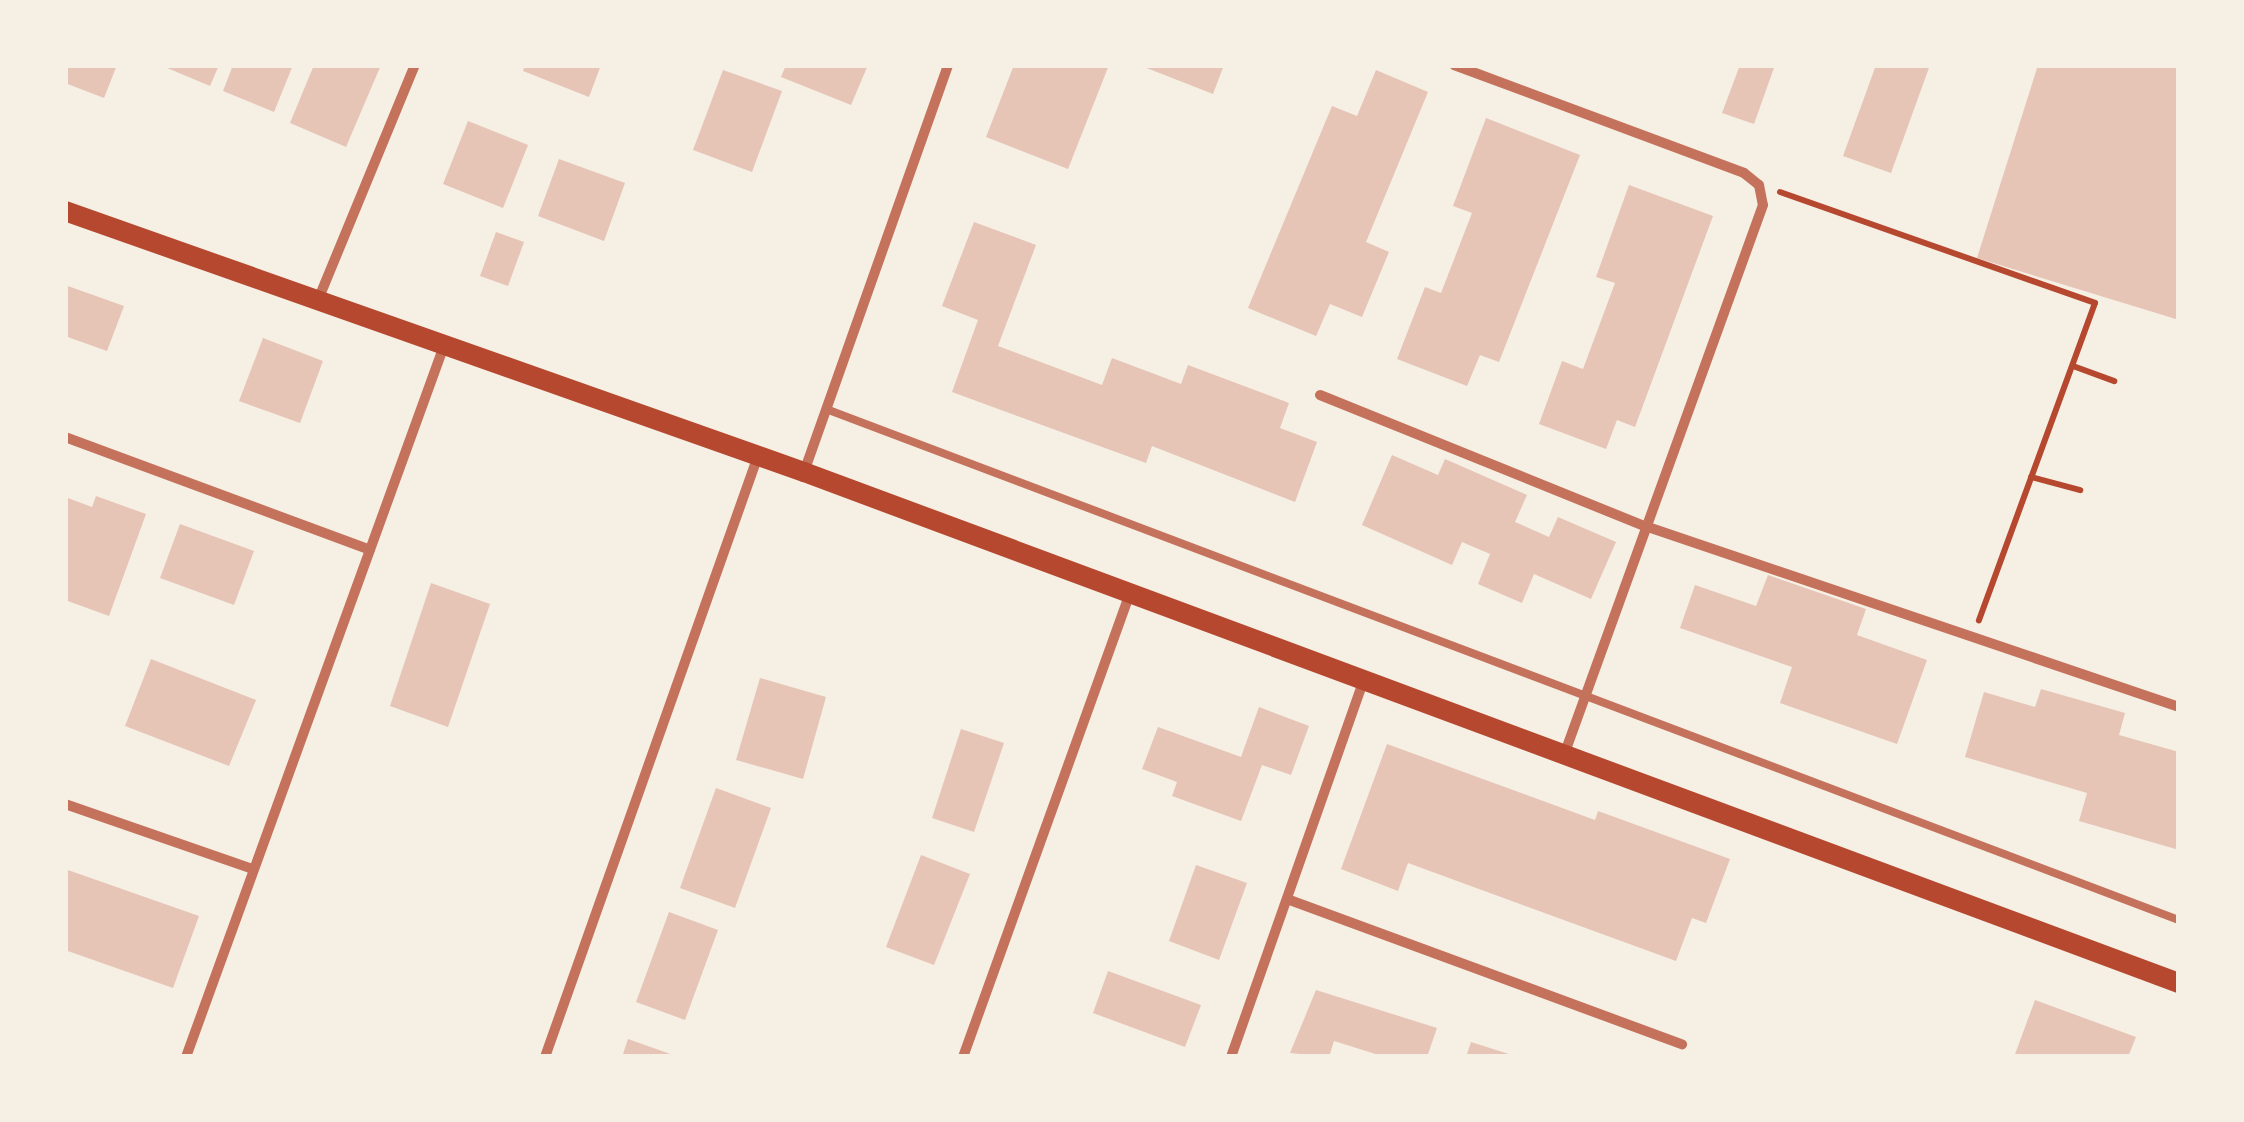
<!DOCTYPE html>
<html>
<head>
<meta charset="utf-8">
<style>
	body { margin:0 }
	#map { position:relative; width:2244px; height:1122px; overflow:hidden; background:#f6efe4; font-family:Manrope,sans-serif }
	div>[style] { position:absolute }
	.building>* { inset:0; background:#e6c5b7 }
	.path>* { height:6px; margin:-3px; padding:0 3px; transform-origin:3px; border-radius:3px; background:#b5482f }
	.service>* { height:8px; margin:-4px; padding:0 4px; transform-origin:4px; border-radius:4px; background:#c5725c }
	.minor>* { height:10px; margin:-5px; padding:0 5px; transform-origin:5px; border-radius:5px; background:#c5725c }
	.secondary>* { height:20px; margin:-10px; padding:0 10px; transform-origin:10px; border-radius:10px; background:#b5482f }
	span { translate:-50% -50%; white-space:nowrap; text-align:center; line-height:1.15; -webkit-text-stroke:8px #f6efe4; paint-order:stroke }
	.frame { position:absolute; inset:0; border:68px solid #f6efe4; pointer-events:none }
</style>
</head>
<body>
<div id="map">
	<div class="building">
		<i style="clip-path:polygon(65px 65px,117px 65px,104px 98px,65px 83px)"></i>
		<i style="clip-path:polygon(160px 65px,219px 65px,210px 86px)"></i>
		<i style="clip-path:polygon(233px 65px,293px 65px,274px 112px,223px 91px)"></i>
		<i style="clip-path:polygon(314px 65px,381px 65px,346px 147px,290px 123px)"></i>
		<i style="clip-path:polygon(525px 65px,601px 65px,589px 97px,523px 71px)"></i>
		<i style="clip-path:polygon(786px 65px,868px 65px,851px 105px,781px 77px)"></i>
		<i style="clip-path:polygon(1014px 65px,1109px 65px,1068px 169px,986px 137px)"></i>
		<i style="clip-path:polygon(1139px 65px,1224px 65px,1213px 94px)"></i>
		<i style="clip-path:polygon(1740px 65px,1775px 65px,1754px 124px,1722px 113px)"></i>
		<i style="clip-path:polygon(1876px 65px,1930px 65px,1891px 173px,1843px 156px)"></i>
		<i style="clip-path:polygon(2038px 65px,2179px 65px,2179px 320px,1977px 258px)"></i>
		<i style="clip-path:polygon(723px 70px,782px 91px,752px 172px,693px 150px)"></i>
		<i style="clip-path:polygon(1376px 70px,1428px 92px,1366px 242px,1389px 252px,1362px 317px,1330px 304px,1316px 336px,1248px 308px,1332px 106px,1357px 116px)"></i>
		<i style="clip-path:polygon(1486px 118px,1580px 155px,1499px 362px,1480px 355px,1467px 386px,1397px 359px,1425px 287px,1441px 293px,1472px 213px,1453px 206px)"></i>
		<i style="clip-path:polygon(468px 121px,528px 145px,503px 208px,443px 184px)"></i>
		<i style="clip-path:polygon(559px 159px,625px 183px,604px 241px,538px 216px)"></i>
		<i style="clip-path:polygon(1629px 185px,1713px 216px,1635px 427px,1617px 420px,1606px 449px,1539px 424px,1562px 361px,1583px 369px,1615px 283px,1596px 277px)"></i>
		<i style="clip-path:polygon(974px 222px,1036px 245px,998px 346px,1102px 385px,1112px 358px,1181px 384px,1188px 365px,1289px 403px,1280px 428px,1317px 442px,1295px 502px,1152px 446px,1146px 463px,952px 392px,978px 320px,942px 306px)"></i>
		<i style="clip-path:polygon(496px 232px,524px 242px,508px 286px,480px 276px)"></i>
		<i style="clip-path:polygon(65px 285px,124px 306px,107px 351px,65px 336px)"></i>
		<i style="clip-path:polygon(263px 338px,323px 361px,300px 423px,239px 401px)"></i>
		<i style="clip-path:polygon(1392px 455px,1438px 475px,1445px 459px,1527px 495px,1515px 522px,1549px 537px,1558px 517px,1616px 542px,1591px 599px,1534px 574px,1522px 603px,1478px 584px,1490px 554px,1462px 542px,1452px 565px,1362px 525px)"></i>
		<i style="clip-path:polygon(96px 496px,146px 514px,109px 616px,65px 600px,65px 497px,92px 507px)"></i>
		<i style="clip-path:polygon(180px 524px,254px 551px,234px 605px,160px 578px)"></i>
		<i style="clip-path:polygon(1768px 575px,1866px 609px,1857px 635px,1927px 660px,1897px 744px,1780px 703px,1792px 667px,1680px 628px,1695px 585px,1756px 606px)"></i>
		<i style="clip-path:polygon(431px 583px,490px 604px,448px 727px,390px 706px)"></i>
		<i style="clip-path:polygon(151px 659px,256px 700px,229px 766px,125px 726px)"></i>
		<i style="clip-path:polygon(760px 678px,826px 697px,803px 779px,736px 760px)"></i>
		<i style="clip-path:polygon(2041px 689px,2125px 713px,2119px 735px,2179px 752px,2179px 850px,2079px 821px,2087px 793px,1965px 757px,1984px 692px,2035px 707px)"></i>
		<i style="clip-path:polygon(1259px 707px,1309px 726px,1291px 775px,1262px 765px,1241px 821px,1172px 796px,1177px 782px,1142px 769px,1158px 727px,1241px 757px)"></i>
		<i style="clip-path:polygon(961px 729px,1004px 743px,974px 832px,932px 818px)"></i>
		<i style="clip-path:polygon(1387px 744px,1595px 820px,1598px 811px,1730px 859px,1706px 923px,1692px 918px,1676px 961px,1408px 863px,1398px 891px,1341px 869px)"></i>
		<i style="clip-path:polygon(716px 788px,771px 808px,735px 908px,680px 888px)"></i>
		<i style="clip-path:polygon(921px 855px,970px 874px,934px 965px,886px 947px)"></i>
		<i style="clip-path:polygon(1196px 865px,1247px 883px,1219px 960px,1169px 941px)"></i>
		<i style="clip-path:polygon(65px 869px,199px 916px,173px 988px,65px 950px)"></i>
		<i style="clip-path:polygon(669px 912px,718px 930px,685px 1020px,636px 1002px)"></i>
		<i style="clip-path:polygon(1108px 971px,1201px 1005px,1185px 1047px,1093px 1013px)"></i>
		<i style="clip-path:polygon(1316px 990px,1437px 1028px,1427px 1057px,1385px 1057px,1334px 1041px,1329px 1057px,1290px 1053px)"></i>
		<i style="clip-path:polygon(2035px 1000px,2136px 1037px,2128px 1057px,2014px 1057px)"></i>
		<i style="clip-path:polygon(628px 1039px,676px 1056px,676px 1057px,622px 1057px)"></i>
		<i style="clip-path:polygon(1471px 1042px,1515px 1056px,1514px 1057px,1466px 1057px)"></i>
	</div>
	<div class="path">
		<i style="left:1780px;top:192px;width:334px;rotate:19.4deg"></i>
		<i style="left:2095px;top:303px;width:338px;rotate:110.1deg"></i>
		<i style="left:2073px;top:366px;width:44px;rotate:20.1deg"></i>
		<i style="left:2031px;top:477px;width:51px;rotate:14.9deg"></i>
	</div>
	<div class="service">
		<i style="left:826px;top:409px;width:1446px;rotate:20.69deg"></i>
	</div>
	<div class="minor">
		<i style="left:1454px;top:65px;width:309px;rotate:20.4deg"></i>
		<i style="left:1744px;top:173px;width:19px;rotate:39deg"></i>
		<i style="left:1759px;top:185px;width:20px;rotate:79deg"></i>
		<i style="left:1763px;top:205px;width:585px;rotate:109.89deg"></i>
		<i style="left:318px;top:300px;width:254px;rotate:-67.6deg"></i>
		<i style="left:1320px;top:395px;width:350px;rotate:22deg"></i>
		<i style="left:1645px;top:526px;width:564px;rotate:18.72deg"></i>
		<i style="left:65px;top:437px;width:325px;rotate:20.3deg"></i>
		<i style="left:804px;top:472px;width:432px;rotate:-70.5deg"></i>
		<i style="left:65px;top:804px;width:199px;rotate:19.1deg"></i>
		<i style="left:1287px;top:899px;width:421px;rotate:20.2deg"></i>
		<i style="left:186px;top:1057px;width:756px;rotate:-70.06deg"></i>
		<i style="left:545px;top:1057px;width:638px;rotate:-70.49deg"></i>
		<i style="left:963px;top:1057px;width:491px;rotate:-70.2deg"></i>
		<i style="left:1231px;top:1057px;width:395px;rotate:-70.6deg"></i>
	</div>
	<div class="secondary">
		<i style="left:65px;top:211px;width:784px;rotate:19.45deg"></i>
		<i style="left:804px;top:472px;width:1467px;rotate:20.39deg"></i>
	</div>
	<div class="frame"></div>
</div>
</body>
</html>
